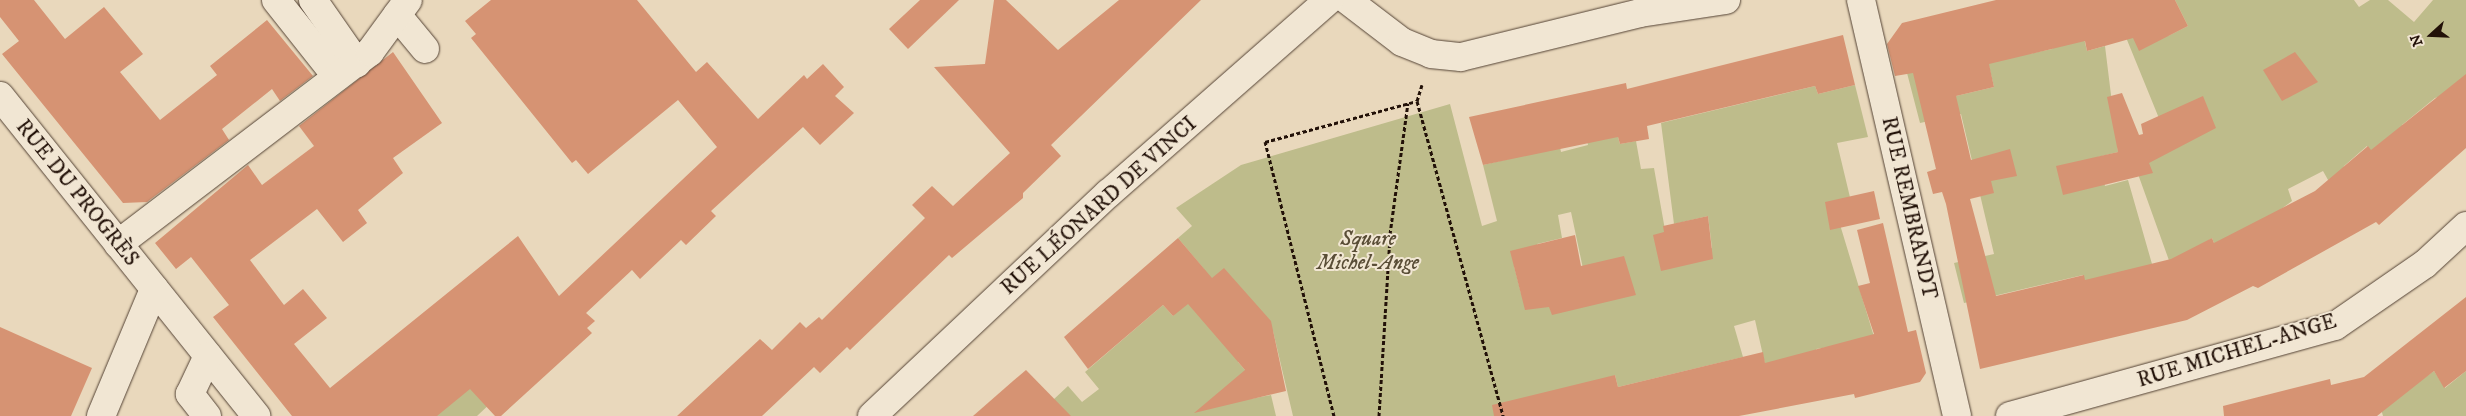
<!DOCTYPE html>
<html>
<head>
<meta charset="utf-8">
<style>
	body { margin:0 }
	#map { position:relative; width:2466px; height:416px; overflow:hidden; background:#e9d8bc; font-family:"IM FELL DW Pica",serif }
	div>[style] { position:absolute }
	.green>* { inset:0; background:#bebc8b }
	.building>* { inset:0; background:#d69373 }
	.path>* { height:3px; margin-top:-1.5px; transform-origin:0; background:repeating-linear-gradient(90deg,#221108 0 4px,transparent 0 6.5px) }
	.roads { filter:drop-shadow(0 0 1px #544335) drop-shadow(0 0 1px #544335) }
	.minor>* { height:28px; margin:-14px; padding:0 14px; transform-origin:14px; border-radius:14px; background:#f1e6d3 }
	span { translate:-50% -50%; white-space:nowrap; text-align:center; line-height:1.15; -webkit-text-stroke:4px #f1e6d3; paint-order:stroke }
	.street-label { font-size:21px; color:#221108 }
	.park-label { font-size:21px; color:#594d36; font-style:italic }
	.north { position:absolute; left:2406px; top:10px; width:50px; height:50px; -webkit-text-stroke:4px #f1e6d3; paint-order:stroke; rotate:250deg; font-size:14px; font-weight:700; line-height:20px; text-align:center; color:#221108 }
	.north::after { content:''; display:block; margin:auto; width:18px; height:22px; background:#221108; clip-path:polygon(50% 0,100% 100%,50% 72%,0 100%) }
</style>
</head>
<body>
<div id="map">
	<div class="green">
		<i style="clip-path:polygon(2149px 0,2168px 36px,2188px 26px,2175px 0,2354px 0,2359px 7px,2370px 0,2388px 0,2414px 22px,2433px 0,2466px 0,2466px 89px,2435px 98px,2402px 125px,2415px 142px,2384px 167px,2367px 146px,2344px 166px,2336px 194px,2323px 171px,2288px 189px,2292px 201px,2219px 255px,2212px 238px,2171px 266px,2129px 149px,2165px 133px,2114px 8px)"></i>
		<i style="clip-path:polygon(2080px 21px,2087px 51px,2105px 46px,2118px 152px,2098px 157px,2105px 186px,2128px 180px,2152px 264px,2090px 300px,2083px 275px,1964px 303px,1954px 263px,1994px 254px,1961px 114px,1920px 123px,1907px 73px,1948px 63px,1956px 96px,1994px 87px,1984px 45px,2025px 35px,2029px 54px,2052px 49px)"></i>
		<i style="clip-path:polygon(evenodd,1855px 85px,1868px 137px,1837px 143px,1854px 214px,1838px 218px,1875px 340px,1816px 349px,1820px 364px,1767px 373px,1755px 320px,1734px 326px,1743px 357px,1618px 387px,1615px 375px,1545px 416px,1293px 416px,1273px 331px,1238px 362px,1252px 378px,1250px 399px,1271px 395px,1276px 416px,1067px 416px,1053px 400px,1068px 386px,1082px 402px,1099px 389px,1085px 372px,1163px 305px,1173px 316px,1204px 269px,1178px 238px,1192px 226px,1176px 208px,1241px 165px,1450px 104px,1482px 226px,1497px 221px,1483px 165px,1521px 156px,1558px 137px,1561px 152px,1588px 145px,1585px 131px,1615px 127px,1620px 144px,1636px 141px,1641px 169px,1654px 168px,1670px 258px,1712px 248px,1708px 216px,1674px 224px,1661px 123px,1815px 86px,1818px 94px,1855px 85px,1571px 212px,1585px 278px,1521px 293px,1514px 266px,1541px 263px,1537px 244px,1562px 238px,1558px 215px,1571px 212px)"></i>
		<i style="clip-path:polygon(569px 305px,579px 320px,477px 416px,435px 416px)"></i>
		<i style="clip-path:polygon(2434px 371px,2445px 388px,2466px 371px,2466px 416px,2383px 416px,2381px 409px)"></i>
	</div>
	<div class="building">
		<i style="clip-path:polygon(0 0,34px 0,65px 39px,104px 7px,143px 54px,120px 72px,160px 120px,217px 75px,210px 66px,267px 20px,313px 76px,280px 101px,272px 89px,222px 129px,229px 140px,147px 202px,123px 203px,2px 54px,19px 41px,0 17px)"></i>
		<i style="clip-path:polygon(491px 0,637px 0,696px 72px,707px 62px,758px 119px,804px 75px,807px 79px,823px 64px,844px 87px,835px 96px,854px 113px,820px 145px,803px 127px,711px 211px,716px 216px,686px 245px,681px 240px,640px 279px,632px 270px,586px 313px,595px 321px,587px 328px,592px 333px,501px 416px,495px 416px,470px 389px,437px 416px,292px 416px,213px 317px,229px 305px,191px 257px,176px 269px,155px 243px,248px 165px,262px 185px,314px 146px,299px 126px,393px 52px,442px 123px,393px 158px,403px 173px,358px 210px,367px 223px,343px 242px,317px 209px,250px 260px,284px 305px,303px 289px,327px 318px,294px 344px,330px 388px,518px 236px,559px 296px,717px 147px,678px 100px,588px 174px,576px 160px,572px 163px,471px 38px,476px 34px,465px 21px)"></i>
		<i style="clip-path:polygon(920px 0,959px 0,908px 49px,889px 29px)"></i>
		<i style="clip-path:polygon(994px 0,1006px 0,1058px 50px,1119px 0,1201px 0,1051px 145px,1061px 156px,1023px 193px,1023px 198px,952px 258px,949px 255px,850px 350px,847px 347px,820px 373px,814px 367px,762px 416px,677px 416px,760px 339px,772px 350px,800px 322px,806px 328px,819px 317px,822px 320px,925px 218px,912px 205px,932px 186px,953px 206px,1010px 153px,934px 67px,985px 64px)"></i>
		<i style="clip-path:polygon(1996px 0,2175px 0,2188px 26px,2139px 51px,2133px 38px,2087px 51px,2085px 41px,1989px 64px,1994px 87px,1956px 96px,1971px 160px,2010px 149px,2017px 176px,1991px 181px,1994px 193px,1970px 199px,1996px 296px,2084px 275px,2085px 280px,2171px 259px,2212px 238px,2214px 243px,2315px 191px,2368px 146px,2371px 150px,2466px 74px,2466px 148px,2379px 225px,2376px 222px,2258px 288px,2253px 286px,2187px 320px,1980px 369px,1946px 204px,1942px 192px,1933px 194px,1927px 172px,1936px 169px,1913px 73px,1895px 76px,1887px 44px,1902px 23px)"></i>
		<i style="clip-path:polygon(1843px 35px,1855px 85px,1818px 94px,1815px 86px,1647px 126px,1649px 139px,1620px 144px,1618px 137px,1483px 165px,1469px 117px,1626px 83px,1627px 89px)"></i>
		<i style="clip-path:polygon(2295px 52px,2318px 82px,2282px 101px,2263px 70px)"></i>
		<i style="clip-path:polygon(2122px 93px,2139px 135px,2143px 134px,2141px 124px,2203px 96px,2216px 128px,2149px 163px,2153px 173px,2063px 195px,2056px 166px,2118px 152px,2107px 97px)"></i>
		<i style="clip-path:polygon(1874px 191px,1880px 219px,1830px 230px,1825px 202px)"></i>
		<i style="clip-path:polygon(1708px 216px,1713px 259px,1661px 271px,1653px 235px,1664px 232px,1663px 226px)"></i>
		<i style="clip-path:polygon(1883px 223px,1908px 332px,1916px 330px,1926px 373px,1920px 382px,1855px 398px,1854px 394px,1739px 416px,1494px 416px,1492px 405px,1615px 375px,1618px 387px,1763px 352px,1765px 363px,1874px 334px,1858px 286px,1870px 283px,1857px 230px)"></i>
		<i style="clip-path:polygon(1575px 235px,1581px 266px,1624px 256px,1636px 295px,1552px 315px,1549px 307px,1525px 310px,1510px 251px)"></i>
		<i style="clip-path:polygon(1178px 238px,1212px 278px,1224px 268px,1271px 321px,1286px 391px,1194px 413px,1245px 370px,1188px 304px,1173px 316px,1163px 305px,1088px 369px,1064px 337px)"></i>
		<i style="clip-path:polygon(2466px 297px,2466px 371px,2444px 388px,2434px 371px,2377px 416px,2224px 416px,2223px 406px,2330px 379px,2331px 385px,2364px 377px)"></i>
		<i style="clip-path:polygon(0 327px,92px 368px,71px 416px,0 416px)"></i>
		<i style="clip-path:polygon(1026px 370px,1071px 416px,973px 416px,1013px 381px)"></i>
	</div>
	<div class="path">
		<i style="left:1417px;top:101px;width:17px;rotate:-73deg"></i>
		<i style="left:1334px;top:416px;width:283px;rotate:-104.1deg"></i>
		<i style="left:1265px;top:142px;width:157px;rotate:-15.1deg"></i>
		<i style="left:1417px;top:101px;width:327px;rotate:74.7deg"></i>
		<i style="left:1379px;top:416px;width:182px;rotate:-86.5deg"></i>
		<i style="left:1390px;top:234px;width:132px;rotate:-82.2deg"></i>
	</div>
	<div class="roads">
		<div class="minor">
			<i style="left:276px;top:0;width:98px;rotate:51.6deg"></i>
			<i style="left:313px;top:0;width:77px;rotate:55.1deg"></i>
			<i style="left:1347px;top:0;width:69px;rotate:37.4deg"></i>
			<i style="left:1402px;top:42px;width:31px;rotate:22deg"></i>
			<i style="left:1431px;top:54px;width:30px;rotate:6deg"></i>
			<i style="left:1461px;top:57px;width:184px;rotate:-13.8deg"></i>
			<i style="left:1640px;top:13px;width:87px;rotate:-8.6deg"></i>
			<i style="left:1861px;top:0;width:427px;rotate:77deg"></i>
			<i style="left:397px;top:15px;width:44px;rotate:50.5deg"></i>
			<i style="left:0;top:96px;width:410px;rotate:51.3deg"></i>
			<i style="left:118px;top:244px;width:317px;rotate:-37.3deg"></i>
			<i style="left:370px;top:52px;width:64px;rotate:-53.8deg"></i>
			<i style="left:101px;top:416px;width:138px;rotate:-67.3deg"></i>
			<i style="left:207px;top:416px;width:28px;rotate:-128deg"></i>
			<i style="left:190px;top:394px;width:42px;rotate:-64.7deg"></i>
			<i style="left:872px;top:416px;width:325px;rotate:-43.3deg"></i>
			<i style="left:1109px;top:193px;width:293px;rotate:-41.3deg"></i>
			<i style="left:2010px;top:416px;width:337px;rotate:-15.5deg"></i>
			<i style="left:2335px;top:326px;width:109px;rotate:-34.6deg"></i>
			<i style="left:2425px;top:264px;width:56px;rotate:-42.8deg"></i>
		</div>
	</div>
	<div class="street-label">
		<span style="left:77px;top:193px;rotate:51deg">RUE DU PROGRÈS</span>
		<span style="left:1099px;top:206px;rotate:-42deg">RUE LÉONARD DE VINCI</span>
		<span style="left:1909px;top:208px;rotate:77deg">RUE REMBRANDT</span>
		<span style="left:2237px;top:351px;rotate:-17deg">RUE MICHEL-ANGE</span>
	</div>
	<div class="park-label">
		<span style="left:1368px;top:251px">Square<br>Michel-Ange</span>
	</div>
	<div class="north">N</div>
</div>
</body>
</html>
